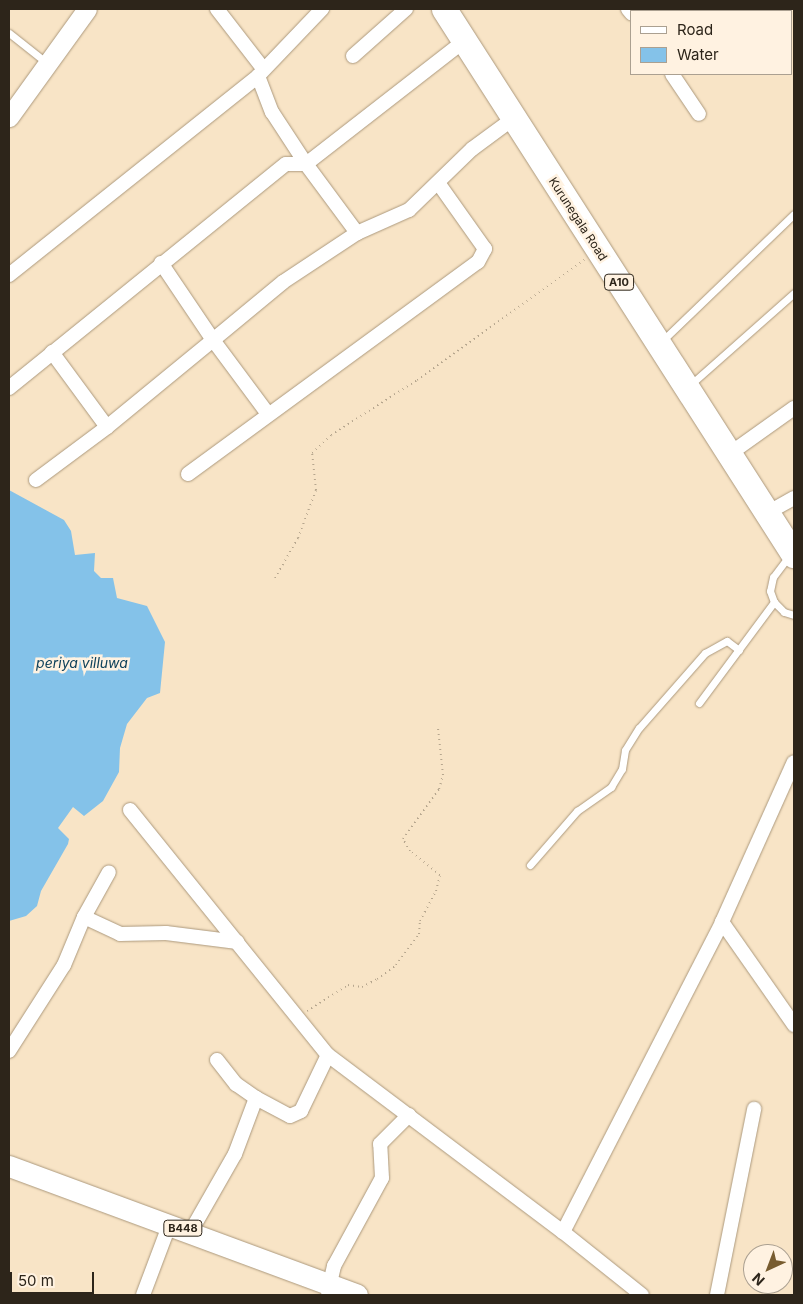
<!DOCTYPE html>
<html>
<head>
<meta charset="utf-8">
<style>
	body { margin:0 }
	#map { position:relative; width:803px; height:1304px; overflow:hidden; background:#f8e4c6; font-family:Inter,sans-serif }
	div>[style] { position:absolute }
	.water>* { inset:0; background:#84c2e9 }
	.path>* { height:2px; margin-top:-1px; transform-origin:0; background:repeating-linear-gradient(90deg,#b6a68e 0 1px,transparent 0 5px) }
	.roads { filter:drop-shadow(0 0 1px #ac997d) drop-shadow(0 0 1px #ac997d) }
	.lane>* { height:7px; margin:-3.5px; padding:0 3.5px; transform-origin:3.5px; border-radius:3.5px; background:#fff }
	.street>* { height:14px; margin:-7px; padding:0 7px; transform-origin:7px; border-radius:7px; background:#fff }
	.secondary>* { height:19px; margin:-9.5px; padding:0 9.5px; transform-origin:9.5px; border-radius:9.5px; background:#fff }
	.primary>* { height:21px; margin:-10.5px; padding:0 10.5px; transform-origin:10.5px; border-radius:10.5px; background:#fff }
	.highway>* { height:25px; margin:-12.5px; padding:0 12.5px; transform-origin:12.5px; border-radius:12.5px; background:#fff }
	span { translate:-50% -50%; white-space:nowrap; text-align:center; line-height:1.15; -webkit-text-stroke:5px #fff2e1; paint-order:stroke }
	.shield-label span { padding:1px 4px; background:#fff2e1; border:1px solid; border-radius:4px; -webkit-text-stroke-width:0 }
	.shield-label { font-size:11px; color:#2d251a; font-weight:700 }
	.street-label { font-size:12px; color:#2d251a }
	.water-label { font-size:14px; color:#0d405a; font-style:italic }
	.frame { position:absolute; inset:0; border:10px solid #2d251a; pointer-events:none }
	.legend { position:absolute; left:630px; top:10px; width:162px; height:65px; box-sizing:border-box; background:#fff2e1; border:1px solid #aba091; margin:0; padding:6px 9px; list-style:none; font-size:15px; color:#2d251a }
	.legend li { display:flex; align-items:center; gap:10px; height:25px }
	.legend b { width:25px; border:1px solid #aba091 }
	.north { position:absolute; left:743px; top:1244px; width:50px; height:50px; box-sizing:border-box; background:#fff2e1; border:1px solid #aba091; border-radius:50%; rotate:223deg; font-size:14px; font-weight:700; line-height:20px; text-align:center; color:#2d251a }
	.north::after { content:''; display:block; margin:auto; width:18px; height:22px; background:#785c2f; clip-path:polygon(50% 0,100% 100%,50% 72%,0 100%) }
	.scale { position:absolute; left:10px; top:1272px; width:84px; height:22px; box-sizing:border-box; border:2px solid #2d251a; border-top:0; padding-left:6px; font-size:15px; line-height:18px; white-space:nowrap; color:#2d251a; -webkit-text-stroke:4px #fff2e1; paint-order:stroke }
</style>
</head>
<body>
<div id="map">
	<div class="water">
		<i style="clip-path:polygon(9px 490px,64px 520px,71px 531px,75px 555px,95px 553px,94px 571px,101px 578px,113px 578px,117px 598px,147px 606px,165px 642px,160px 693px,147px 698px,127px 724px,120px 748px,119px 772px,103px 801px,84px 816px,73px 807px,58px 828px,69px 839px,68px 844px,41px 891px,37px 906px,26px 916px,9px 921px)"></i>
	</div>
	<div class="path">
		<i style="left:275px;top:578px;width:46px;rotate:-60.1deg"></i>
		<i style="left:298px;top:538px;width:51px;rotate:-69.4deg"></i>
		<i style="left:316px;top:490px;width:37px;rotate:-96deg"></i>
		<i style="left:312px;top:453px;width:26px;rotate:-43deg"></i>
		<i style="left:331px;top:435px;width:102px;rotate:-32.6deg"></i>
		<i style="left:417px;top:380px;width:206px;rotate:-35.7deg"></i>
		<i style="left:307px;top:1011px;width:49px;rotate:-32.4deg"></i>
		<i style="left:348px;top:985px;width:14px;rotate:8deg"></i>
		<i style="left:362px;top:987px;width:17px;rotate:-28deg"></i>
		<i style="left:377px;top:979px;width:24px;rotate:-36deg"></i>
		<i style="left:396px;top:965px;width:39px;rotate:-53deg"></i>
		<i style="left:419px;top:934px;width:13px;rotate:-86deg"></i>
		<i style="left:420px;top:921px;width:34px;rotate:-62deg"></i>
		<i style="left:436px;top:891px;width:16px;rotate:-76deg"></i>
		<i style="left:440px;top:875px;width:38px;rotate:-141deg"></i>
		<i style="left:410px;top:851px;width:14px;rotate:-120deg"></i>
		<i style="left:403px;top:839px;width:62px;rotate:-54.2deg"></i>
		<i style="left:439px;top:789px;width:15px;rotate:-74deg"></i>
		<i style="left:443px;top:775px;width:47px;rotate:-96.1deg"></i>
	</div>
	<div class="roads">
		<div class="lane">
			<i style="left:9px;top:33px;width:48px;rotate:38.3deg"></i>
			<i style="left:662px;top:341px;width:183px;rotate:-43.9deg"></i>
			<i style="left:690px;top:385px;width:139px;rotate:-41.5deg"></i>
			<i style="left:789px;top:556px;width:26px;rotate:127deg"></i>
			<i style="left:773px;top:577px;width:14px;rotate:102deg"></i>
			<i style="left:770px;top:591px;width:12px;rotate:70deg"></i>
			<i style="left:774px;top:602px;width:14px;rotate:45deg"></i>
			<i style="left:784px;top:612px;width:10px;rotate:17deg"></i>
			<i style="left:699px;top:703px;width:126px;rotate:-53.4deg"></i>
			<i style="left:530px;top:865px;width:72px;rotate:-49deg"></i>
			<i style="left:577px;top:811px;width:42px;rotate:-35.2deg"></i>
			<i style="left:611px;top:787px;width:21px;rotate:-59deg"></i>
			<i style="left:622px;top:769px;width:19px;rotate:-81deg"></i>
			<i style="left:625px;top:750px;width:26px;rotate:-58deg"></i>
			<i style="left:639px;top:728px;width:100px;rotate:-48.7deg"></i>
			<i style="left:705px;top:653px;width:25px;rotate:-29deg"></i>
			<i style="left:727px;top:641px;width:15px;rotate:37deg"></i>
		</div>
		<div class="street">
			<i style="left:217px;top:9px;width:73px;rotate:52.2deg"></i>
			<i style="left:628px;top:9px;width:6px;rotate:51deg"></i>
			<i style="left:353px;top:56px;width:71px;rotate:-41.6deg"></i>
			<i style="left:672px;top:74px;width:48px;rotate:56deg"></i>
			<i style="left:258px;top:76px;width:39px;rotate:69deg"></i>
			<i style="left:272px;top:112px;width:62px;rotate:56.8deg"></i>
			<i style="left:306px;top:164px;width:202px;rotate:-37.9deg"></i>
			<i style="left:9px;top:275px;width:319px;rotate:-38.6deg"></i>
			<i style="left:258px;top:76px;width:93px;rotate:-46.3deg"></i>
			<i style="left:9px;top:388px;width:356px;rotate:-39deg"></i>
			<i style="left:286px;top:164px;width:20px"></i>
			<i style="left:306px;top:164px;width:86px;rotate:53.5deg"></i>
			<i style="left:357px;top:233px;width:57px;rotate:-23.9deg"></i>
			<i style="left:409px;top:210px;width:88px;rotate:-44.1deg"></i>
			<i style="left:472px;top:149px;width:52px;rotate:-36.4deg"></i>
			<i style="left:268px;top:414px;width:92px;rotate:-126.6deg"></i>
			<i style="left:213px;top:340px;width:91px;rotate:-39.6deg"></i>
			<i style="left:283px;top:282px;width:89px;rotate:-33.5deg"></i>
			<i style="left:107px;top:427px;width:137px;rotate:-39.4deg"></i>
			<i style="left:213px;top:340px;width:93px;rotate:-124deg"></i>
			<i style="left:728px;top:455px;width:81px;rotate:-35.5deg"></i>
			<i style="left:188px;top:474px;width:359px;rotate:-36.2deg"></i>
			<i style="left:478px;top:262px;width:15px;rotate:-62deg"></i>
			<i style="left:485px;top:249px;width:80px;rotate:-125.3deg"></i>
			<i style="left:36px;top:480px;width:89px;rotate:-36.7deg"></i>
			<i style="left:107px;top:427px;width:93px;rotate:-126.3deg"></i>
			<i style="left:767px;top:513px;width:31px;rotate:-29deg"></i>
			<i style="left:130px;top:810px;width:315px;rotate:51.1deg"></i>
			<i style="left:328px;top:1055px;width:294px;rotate:37deg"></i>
			<i style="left:563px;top:1232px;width:101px;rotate:38.6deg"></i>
			<i style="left:84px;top:917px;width:40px;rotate:25deg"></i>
			<i style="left:120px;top:934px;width:46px;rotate:-1.2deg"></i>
			<i style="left:166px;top:933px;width:72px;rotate:7.2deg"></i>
			<i style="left:722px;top:922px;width:126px;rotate:55deg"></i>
			<i style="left:9px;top:1051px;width:102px;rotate:-57.4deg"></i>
			<i style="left:64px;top:965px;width:52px;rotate:-67.4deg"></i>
			<i style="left:84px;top:917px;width:51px;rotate:-60.9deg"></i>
			<i style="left:217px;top:1060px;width:31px;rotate:52deg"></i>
			<i style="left:236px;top:1084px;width:24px;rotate:35deg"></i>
			<i style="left:191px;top:1231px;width:89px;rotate:-60.3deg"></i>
			<i style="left:235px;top:1154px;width:60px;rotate:-69.4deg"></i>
			<i style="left:256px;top:1098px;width:38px;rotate:28deg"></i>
			<i style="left:290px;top:1116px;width:12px;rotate:-24deg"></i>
			<i style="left:301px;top:1111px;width:62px;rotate:-64.3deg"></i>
			<i style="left:563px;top:1232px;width:348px;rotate:-62.8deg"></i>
			<i style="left:722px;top:922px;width:175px;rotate:-65.8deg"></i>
			<i style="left:328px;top:1292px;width:27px;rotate:-77deg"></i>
			<i style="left:334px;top:1266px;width:100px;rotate:-61.4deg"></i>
			<i style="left:382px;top:1178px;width:34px;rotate:-93deg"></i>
			<i style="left:380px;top:1144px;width:41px;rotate:-45deg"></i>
			<i style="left:143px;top:1295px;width:77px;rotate:-69.4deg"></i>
			<i style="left:717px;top:1295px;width:190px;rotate:-78.7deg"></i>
		</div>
		<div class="secondary">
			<i style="left:9px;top:117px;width:133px;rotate:-54.2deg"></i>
		</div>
		<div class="primary">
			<i style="left:9px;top:1166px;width:371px;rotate:20.3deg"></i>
		</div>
		<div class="highway">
			<i style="left:444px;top:9px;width:649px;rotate:57.34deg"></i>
		</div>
	</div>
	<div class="shield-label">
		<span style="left:619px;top:282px">A10</span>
		<span style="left:183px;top:1228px">B448</span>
	</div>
	<div class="street-label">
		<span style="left:578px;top:219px;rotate:57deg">Kurunegala Road</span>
	</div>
	<div class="water-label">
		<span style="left:82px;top:663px">periya villuwa</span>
	</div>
	<div class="frame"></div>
	<ul class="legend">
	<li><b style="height:6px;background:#fff"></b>Road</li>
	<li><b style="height:14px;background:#84c2e9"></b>Water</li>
	</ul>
	<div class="north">N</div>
	<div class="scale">50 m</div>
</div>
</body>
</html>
